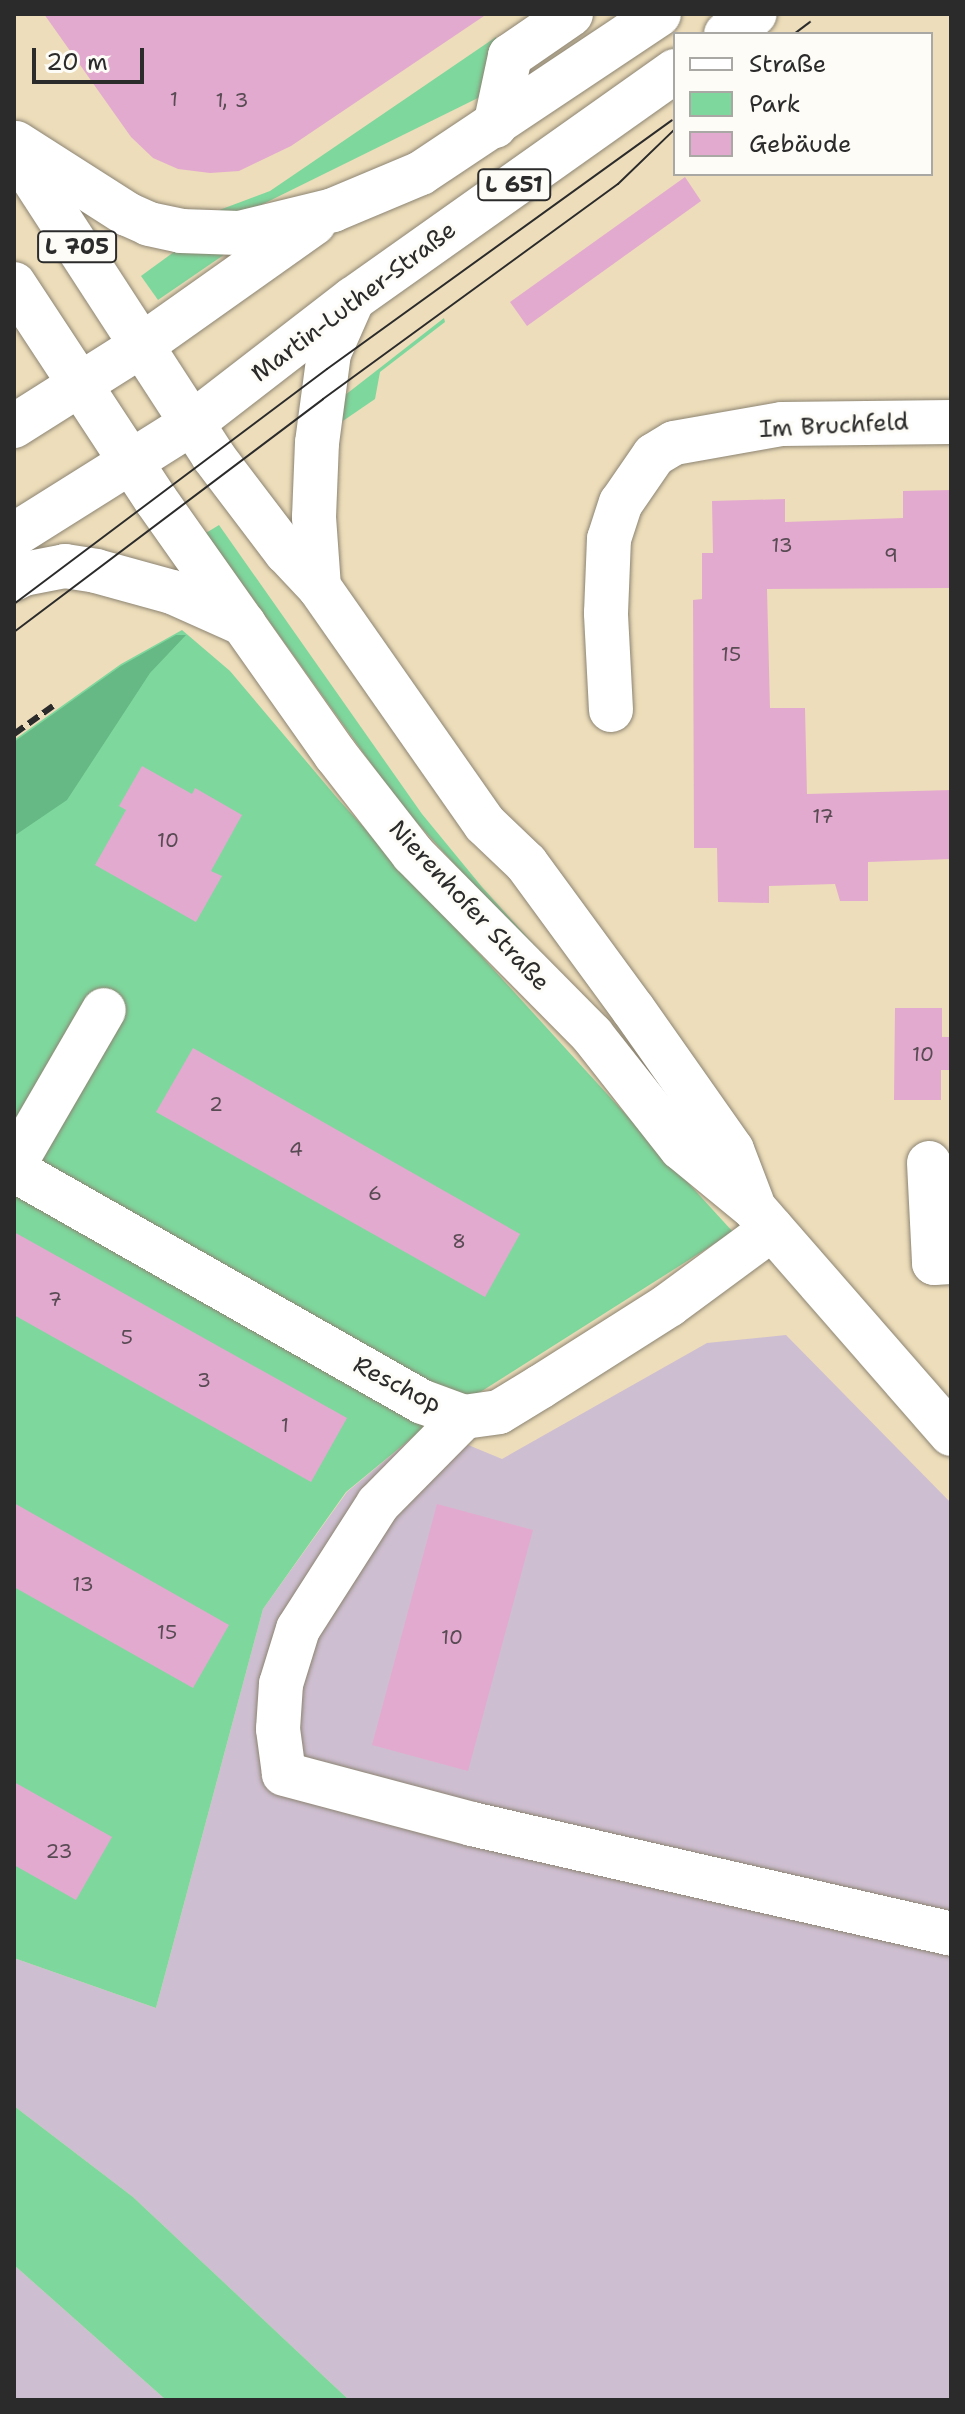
<!DOCTYPE html>
<html>
<head>
<meta charset="utf-8">
<style>
	body { margin:0 }
	#map { position:relative; width:965px; height:2414px; overflow:hidden; background:#edddba; font-family:"Shantell Sans",sans-serif }
	div>[style] { position:absolute }
	.industrial>* { inset:0; background:#cebed1 }
	.green>* { inset:0; background:#7ed79d }
	.forest>* { inset:0; background:#66b884 }
	.building>* { inset:0; background:#e3aacf }
	.roads { filter:drop-shadow(0 0 2px #8c8472) drop-shadow(0 0 2px #8c8472) }
	.minor>* { height:44px; margin:-22px; padding:0 22px; transform-origin:22px; border-radius:22px; background:#fff }
	.major>* { height:44px; margin:-22px; padding:0 22px; transform-origin:22px; border-radius:22px; background:#fff }
	.tram>* { height:2px; margin:-1px; padding:0 1px; transform-origin:1px; border-radius:1px; background:#2b2b2b }
	.rail>* { height:6px; margin-top:-3px; transform-origin:0; background:repeating-linear-gradient(90deg,#2b2b2b 0 12px,transparent 0 18px) }
	span { translate:-50% -50%; white-space:nowrap; text-align:center; line-height:1.15; -webkit-text-stroke:6px #fdfcf7; paint-order:stroke }
	.number-label { font-size:20px; color:#594b54 }
	.number-label span { -webkit-text-stroke-width:0 }
	.shield-label span { padding:2px 6px; background:#fdfcf7; border:2px solid; border-radius:6px; -webkit-text-stroke-width:0 }
	.shield-label { font-size:22px; color:#2b2b2b; font-weight:700 }
	.street-label { font-size:24px; color:#2b2b2b }
	.frame { position:absolute; inset:0; border:16px solid #2b2b2b; pointer-events:none }
	.legend { position:absolute; left:673px; top:32px; width:260px; height:144px; box-sizing:border-box; background:#fdfcf7; border:2px solid #a9a8a5; margin:0; padding:10px 14px; list-style:none; font-size:24px; color:#2b2b2b }
	.legend li { display:flex; align-items:center; gap:16px; height:40px }
	.legend b { width:40px; border:2px solid #a9a8a5 }
	.scale { position:absolute; left:32px; top:48px; width:112px; height:36px; box-sizing:border-box; border:4px solid #2b2b2b; border-top:0; padding-left:10px; font-size:24px; line-height:28px; white-space:nowrap; color:#2b2b2b; -webkit-text-stroke:6px #fdfcf7; paint-order:stroke }
</style>
</head>
<body>
<div id="map">
	<div class="industrial">
		<i style="clip-path:polygon(786px 1335px,951px 1503px,951px 2400px,349px 2400px,133px 2197px,14px 2106px,14px 1958px,156px 2008px,263px 1609px,347px 1492px,425px 1427px,502px 1459px,707px 1343px)"></i>
		<i style="clip-path:polygon(14px 2265px,166px 2400px,14px 2400px)"></i>
	</div>
	<div class="green">
		<i style="clip-path:polygon(496px 37px,499px 49px,484px 95px,245px 213px,214px 212px,270px 191px)"></i>
		<i style="clip-path:polygon(178px 249px,228px 252px,158px 300px,141px 276px)"></i>
		<i style="clip-path:polygon(444px 318px,445px 322px,380px 372px,375px 399px,337px 425px,340px 399px)"></i>
		<i style="clip-path:polygon(219px 525px,422px 814px,482px 887px,659px 1083px,711px 1147px,400px 804px,206px 533px)"></i>
		<i style="clip-path:polygon(182px 630px,230px 671px,338px 799px,733px 1232px,425px 1427px,346px 1492px,263px 1609px,156px 2008px,14px 1958px,14px 740px,121px 664px)"></i>
		<i style="clip-path:polygon(14px 2106px,133px 2197px,349px 2400px,166px 2400px,14px 2265px)"></i>
	</div>
	<div class="forest">
		<i style="clip-path:polygon(176px 635px,186px 635px,150px 673px,67px 800px,14px 836px,14px 742px,121px 666px)"></i>
	</div>
	<div class="building">
		<i style="clip-path:polygon(44px 14px,487px 14px,291px 146px,239px 171px,210px 173px,178px 169px,153px 158px,131px 137px)"></i>
		<i style="clip-path:polygon(685px 177px,701px 201px,527px 326px,510px 302px)"></i>
		<i style="clip-path:polygon(951px 490px,951px 588px,767px 589px,770px 708px,805px 708px,807px 794px,951px 790px,951px 859px,868px 862px,868px 901px,840px 901px,835px 884px,769px 886px,769px 903px,718px 902px,717px 848px,694px 848px,693px 600px,702px 599px,702px 553px,713px 553px,712px 501px,785px 499px,785px 522px,903px 518px,903px 491px)"></i>
		<i style="clip-path:polygon(142px 766px,192px 794px,195px 788px,242px 815px,211px 871px,222px 876px,196px 922px,95px 865px,126px 810px,119px 806px)"></i>
		<i style="clip-path:polygon(895px 1008px,942px 1008px,942px 1037px,951px 1037px,951px 1070px,941px 1070px,941px 1100px,894px 1100px)"></i>
		<i style="clip-path:polygon(193px 1048px,520px 1234px,485px 1297px,156px 1112px)"></i>
		<i style="clip-path:polygon(14px 1232px,347px 1418px,311px 1482px,14px 1315px)"></i>
		<i style="clip-path:polygon(14px 1503px,229px 1625px,193px 1688px,14px 1587px)"></i>
		<i style="clip-path:polygon(437px 1504px,533px 1530px,468px 1771px,372px 1745px)"></i>
		<i style="clip-path:polygon(14px 1782px,112px 1837px,76px 1900px,14px 1865px)"></i>
	</div>
	<div class="roads">
		<div class="minor">
			<i style="left:495px;top:126px;width:72px;rotate:-77.9deg"></i>
			<i style="left:510px;top:56px;width:74px;rotate:-34.5deg"></i>
			<i style="left:611px;top:710px;width:97px;rotate:-93deg"></i>
			<i style="left:606px;top:613px;width:74px;rotate:-87.7deg"></i>
			<i style="left:609px;top:539px;width:38px;rotate:-72deg"></i>
			<i style="left:621px;top:503px;width:58px;rotate:-55.5deg"></i>
			<i style="left:654px;top:455px;width:23px;rotate:-31deg"></i>
			<i style="left:674px;top:443px;width:110px;rotate:-10deg"></i>
			<i style="left:782px;top:424px;width:169px;rotate:-0.7deg"></i>
			<i style="left:929px;top:1163px;width:100px;rotate:87.1deg"></i>
			<i style="left:934px;top:1263px;width:17px;rotate:-3deg"></i>
			<i style="left:14px;top:1165px;width:179px;rotate:-59.9deg"></i>
			<i style="left:14px;top:1170px;width:470px;rotate:29.6deg"></i>
			<i style="left:423px;top:1402px;width:44px;rotate:20.1deg"></i>
			<i style="left:464px;top:1417px;width:35px;rotate:-8deg"></i>
			<i style="left:499px;top:1412px;width:48px;rotate:-31.4deg"></i>
			<i style="left:540px;top:1387px;width:153px;rotate:-32.4deg"></i>
			<i style="left:669px;top:1305px;width:128px;rotate:-36.4deg"></i>
			<i style="left:464px;top:1417px;width:122px;rotate:134.7deg"></i>
			<i style="left:378px;top:1504px;width:148px;rotate:122.6deg"></i>
			<i style="left:298px;top:1629px;width:58px;rotate:107.2deg"></i>
			<i style="left:281px;top:1684px;width:45px;rotate:93.8deg"></i>
			<i style="left:278px;top:1729px;width:45px;rotate:82.4deg"></i>
			<i style="left:284px;top:1774px;width:195px;rotate:14.9deg"></i>
			<i style="left:472px;top:1824px;width:491px;rotate:12.9deg"></i>
		</div>
		<div class="major">
			<i style="left:726px;top:34px;width:35px;rotate:-35deg"></i>
			<i style="left:16px;top:143px;width:132px;rotate:32.6deg"></i>
			<i style="left:127px;top:214px;width:24px;rotate:24deg"></i>
			<i style="left:149px;top:224px;width:33px;rotate:12deg"></i>
			<i style="left:181px;top:231px;width:58px;rotate:2deg"></i>
			<i style="left:239px;top:233px;width:97px;rotate:-13.7deg"></i>
			<i style="left:333px;top:210px;width:95px;rotate:-22.8deg"></i>
			<i style="left:421px;top:173px;width:286px;rotate:-33.7deg"></i>
			<i style="left:14px;top:149px;width:366px;rotate:57deg"></i>
			<i style="left:213px;top:456px;width:121px;rotate:52.8deg"></i>
			<i style="left:286px;top:552px;width:48px;rotate:46.7deg"></i>
			<i style="left:319px;top:587px;width:289px;rotate:55deg"></i>
			<i style="left:485px;top:824px;width:57px;rotate:43.6deg"></i>
			<i style="left:526px;top:863px;width:181px;rotate:53.8deg"></i>
			<i style="left:633px;top:1009px;width:172px;rotate:54.9deg"></i>
			<i style="left:732px;top:1150px;width:56px;rotate:69deg"></i>
			<i style="left:14px;top:284px;width:258px;rotate:56.7deg"></i>
			<i style="left:156px;top:500px;width:312px;rotate:54.8deg"></i>
			<i style="left:336px;top:755px;width:125px;rotate:52.1deg"></i>
			<i style="left:413px;top:854px;width:255px;rotate:45.3deg"></i>
			<i style="left:592px;top:1035px;width:144px;rotate:51.8deg"></i>
			<i style="left:681px;top:1148px;width:94px;rotate:39.4deg"></i>
			<i style="left:754px;top:1208px;width:300px;rotate:48.9deg"></i>
			<i style="left:14px;top:426px;width:151px;rotate:-32.3deg"></i>
			<i style="left:142px;top:345px;width:211px;rotate:-35.3deg"></i>
			<i style="left:14px;top:535px;width:209px;rotate:-32.1deg"></i>
			<i style="left:191px;top:424px;width:205px;rotate:-37.7deg"></i>
			<i style="left:353px;top:299px;width:395px;rotate:-35.3deg"></i>
			<i style="left:14px;top:579px;width:11px;rotate:-27deg"></i>
			<i style="left:24px;top:574px;width:42px;rotate:-11deg"></i>
			<i style="left:65px;top:566px;width:31px;rotate:9deg"></i>
			<i style="left:96px;top:571px;width:79px;rotate:15.4deg"></i>
			<i style="left:172px;top:592px;width:79px;rotate:24deg"></i>
			<i style="left:319px;top:587px;width:70px;rotate:-94.1deg"></i>
			<i style="left:314px;top:517px;width:74px;rotate:-87.7deg"></i>
			<i style="left:317px;top:443px;width:91px;rotate:-82.4deg"></i>
			<i style="left:329px;top:353px;width:57px;rotate:-66.1deg"></i>
		</div>
	</div>
	<div class="tram">
		<i style="left:794px;top:34px;width:20px;rotate:-37deg"></i>
		<i style="left:14px;top:604px;width:391px;rotate:-36.9deg"></i>
		<i style="left:327px;top:369px;width:425px;rotate:-35.8deg"></i>
		<i style="left:14px;top:632px;width:387px;rotate:-37deg"></i>
		<i style="left:323px;top:399px;width:365px;rotate:-36.1deg"></i>
		<i style="left:618px;top:184px;width:79px;rotate:-44deg"></i>
	</div>
	<div class="rail">
		<i style="left:14px;top:734px;width:48px;rotate:-35.7deg"></i>
	</div>
	<div class="number-label">
		<span style="left:174px;top:99px">1</span>
		<span style="left:232px;top:100px">1, 3</span>
		<span style="left:782px;top:545px">13</span>
		<span style="left:891px;top:555px">9</span>
		<span style="left:731px;top:654px">15</span>
		<span style="left:823px;top:816px">17</span>
		<span style="left:168px;top:840px">10</span>
		<span style="left:923px;top:1054px">10</span>
		<span style="left:216px;top:1104px">2</span>
		<span style="left:296px;top:1149px">4</span>
		<span style="left:375px;top:1193px">6</span>
		<span style="left:459px;top:1241px">8</span>
		<span style="left:55px;top:1299px">7</span>
		<span style="left:127px;top:1337px">5</span>
		<span style="left:204px;top:1380px">3</span>
		<span style="left:285px;top:1425px">1</span>
		<span style="left:83px;top:1584px">13</span>
		<span style="left:167px;top:1632px">15</span>
		<span style="left:452px;top:1637px">10</span>
		<span style="left:59px;top:1851px">23</span>
	</div>
	<div class="shield-label">
		<span style="left:514px;top:185px">L 651</span>
		<span style="left:77px;top:247px">L 705</span>
	</div>
	<div class="street-label">
		<span style="left:354px;top:302px;rotate:-37deg">Martin-Luther-Straße</span>
		<span style="left:834px;top:426px;rotate:-3deg">Im Bruchfeld</span>
		<span style="left:469px;top:906px;rotate:47deg">Nierenhofer Straße</span>
		<span style="left:397px;top:1385px;rotate:27deg">Reschop</span>
	</div>
	<div class="frame"></div>
	<ul class="legend">
	<li><b style="height:10px;background:#fff"></b>Straße</li>
	<li><b style="height:22px;background:#7ed79d"></b>Park</li>
	<li><b style="height:22px;background:#e3aacf"></b>Gebäude</li>
	</ul>
	<div class="scale">20 m</div>
</div>
</body>
</html>
